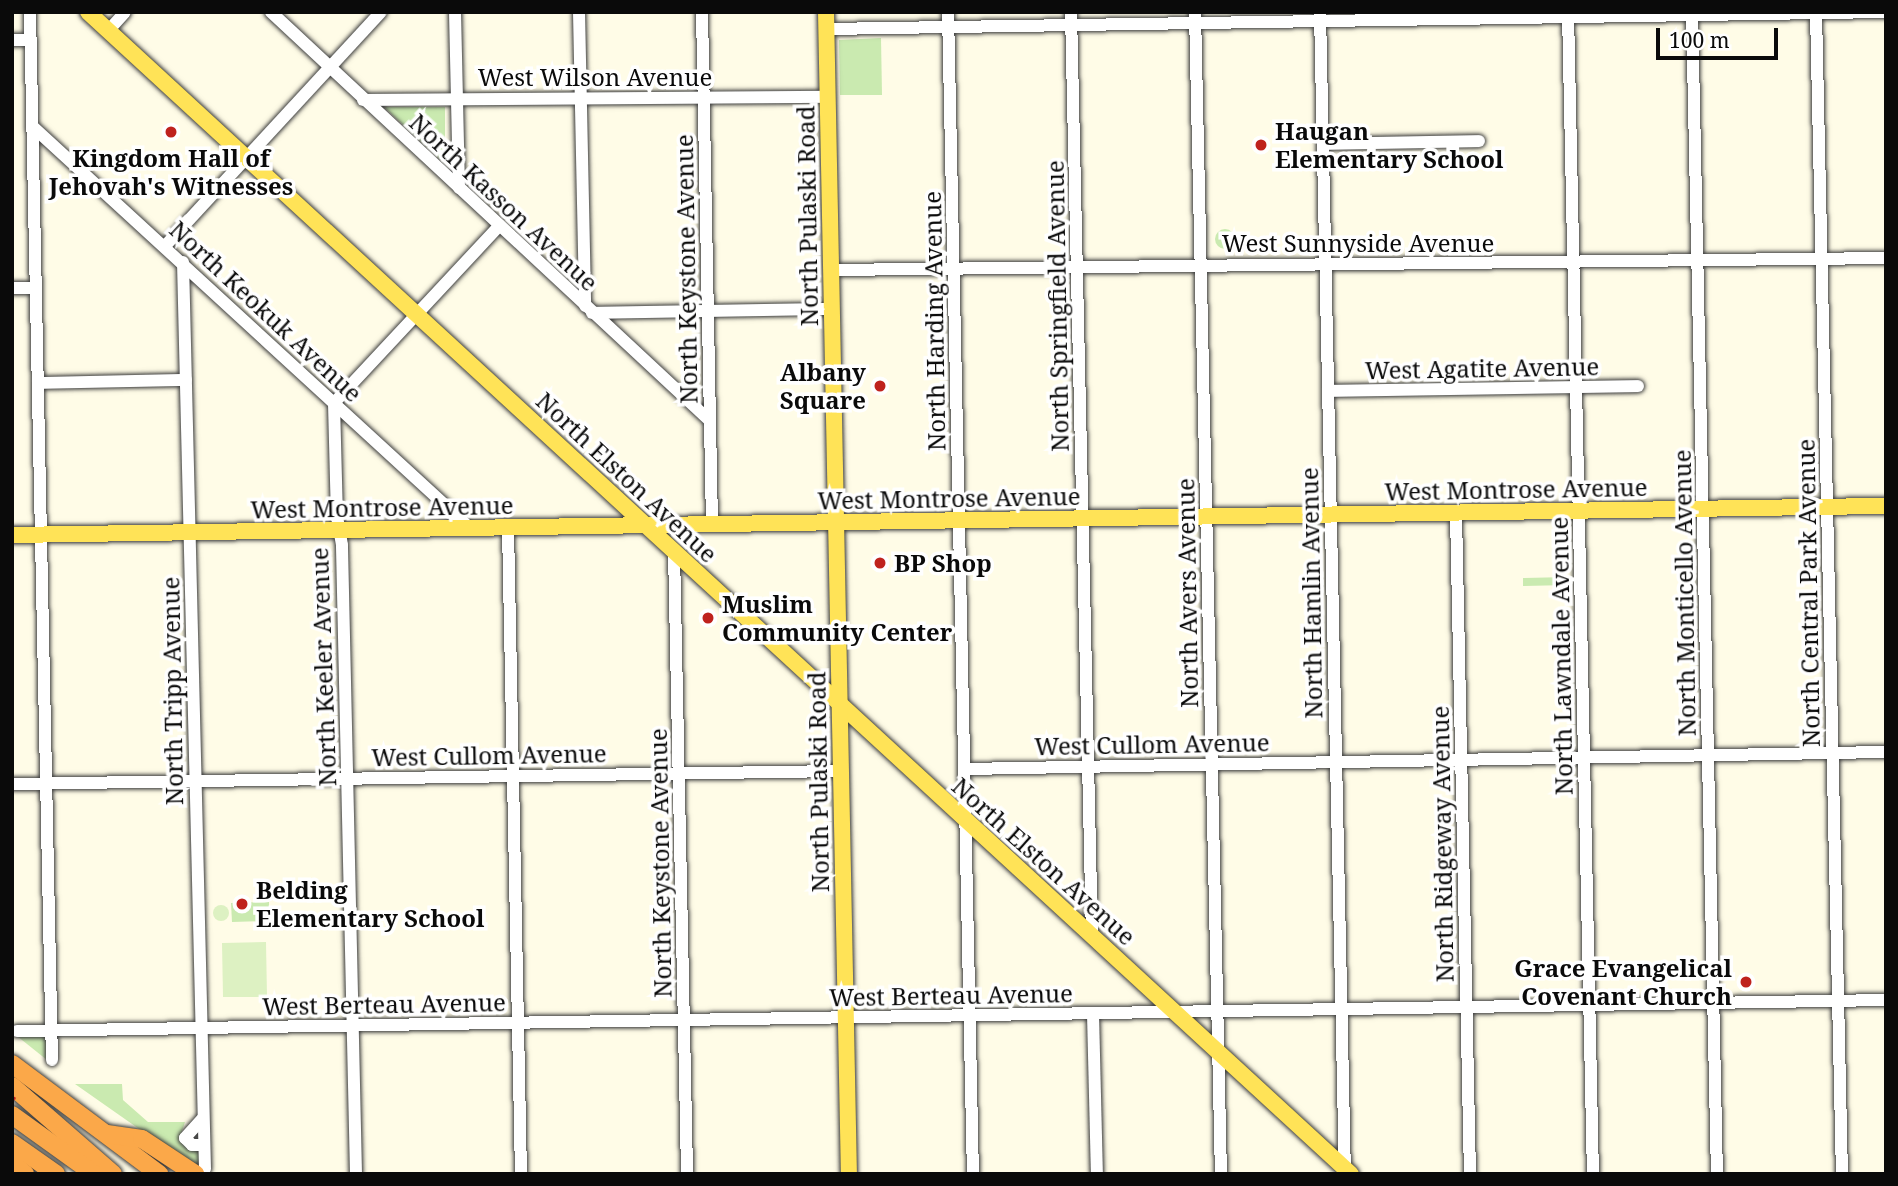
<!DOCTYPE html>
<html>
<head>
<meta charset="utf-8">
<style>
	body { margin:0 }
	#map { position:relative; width:1898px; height:1186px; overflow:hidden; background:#fffce7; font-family:"Noto Serif",serif }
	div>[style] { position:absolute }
	.green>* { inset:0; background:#caeab0 }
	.round { border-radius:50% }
	.pitch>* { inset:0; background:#ddf1c2 }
	.roads { filter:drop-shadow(0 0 2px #3d3d3d) drop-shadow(0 0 2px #3d3d3d) }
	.minor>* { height:12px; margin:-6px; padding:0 6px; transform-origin:6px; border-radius:6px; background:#fff }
	.major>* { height:16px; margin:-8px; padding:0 8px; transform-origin:8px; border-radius:8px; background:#ffe357 }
	.highway>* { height:18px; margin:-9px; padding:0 9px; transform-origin:9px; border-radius:9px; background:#fba849 }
	.rail>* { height:2.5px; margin:-1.25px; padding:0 1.25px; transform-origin:1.25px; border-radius:1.25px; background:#bf221d }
	.dots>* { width:19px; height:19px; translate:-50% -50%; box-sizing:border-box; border:4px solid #fff; border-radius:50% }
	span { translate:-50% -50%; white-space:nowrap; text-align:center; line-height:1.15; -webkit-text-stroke:7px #fff; paint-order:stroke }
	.street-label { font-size:24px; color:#0a0a0a }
	.poi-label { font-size:24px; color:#0a0a0a; font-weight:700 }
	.left { translate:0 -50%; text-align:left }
	.right { translate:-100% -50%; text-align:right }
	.frame { position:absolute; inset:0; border:14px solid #0a0a0a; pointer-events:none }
	.scale { position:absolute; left:1656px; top:28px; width:122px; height:32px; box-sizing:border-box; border:4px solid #0a0a0a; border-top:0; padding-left:9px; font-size:21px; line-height:24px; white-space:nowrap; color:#0a0a0a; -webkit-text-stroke:5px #fff; paint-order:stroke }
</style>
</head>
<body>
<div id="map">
	<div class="green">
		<i style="clip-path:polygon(881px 38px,882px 95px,840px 95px,839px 40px)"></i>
		<i style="clip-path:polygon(384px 107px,445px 107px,445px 164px)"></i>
		<i class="round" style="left:1215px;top:229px;width:20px;height:20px"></i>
		<i style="clip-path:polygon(1568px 577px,1568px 585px,1523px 586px,1523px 578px)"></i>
		<i style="clip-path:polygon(269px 902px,269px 921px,232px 922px,231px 903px)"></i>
		<i style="clip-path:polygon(17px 1036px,47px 1037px,47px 1060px)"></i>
		<i style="clip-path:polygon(75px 1084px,122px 1084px,123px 1100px,148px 1122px,185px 1122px,181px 1134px,199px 1153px,199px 1171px)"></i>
	</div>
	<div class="pitch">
		<i class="round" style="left:213px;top:905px;width:16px;height:16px"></i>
		<i style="clip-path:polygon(266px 942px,267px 997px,223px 997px,222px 943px)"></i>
	</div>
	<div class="roads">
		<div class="minor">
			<i style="left:30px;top:12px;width:1048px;rotate:88.8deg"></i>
			<i style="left:271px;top:12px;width:600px;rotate:42.97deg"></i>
			<i style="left:455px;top:12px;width:176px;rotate:88.7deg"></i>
			<i style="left:579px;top:12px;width:294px;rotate:88.8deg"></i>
			<i style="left:702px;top:12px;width:513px;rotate:88.88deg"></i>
			<i style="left:948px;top:12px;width:1162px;rotate:88.77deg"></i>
			<i style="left:1071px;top:12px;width:923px;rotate:88.7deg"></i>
			<i style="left:1195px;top:12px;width:1162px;rotate:88.72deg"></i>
			<i style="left:1320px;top:12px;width:1162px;rotate:88.77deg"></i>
			<i style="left:1568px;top:12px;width:1162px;rotate:88.77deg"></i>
			<i style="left:1692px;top:12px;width:1162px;rotate:88.77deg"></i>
			<i style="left:1816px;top:12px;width:1162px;rotate:88.72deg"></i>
			<i style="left:826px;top:29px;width:1060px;rotate:-0.92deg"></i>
			<i style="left:108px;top:31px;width:25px;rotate:-48deg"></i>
			<i style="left:12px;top:40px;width:19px"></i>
			<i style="left:363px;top:100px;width:465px;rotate:-0.4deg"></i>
			<i style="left:32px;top:126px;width:595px;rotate:42.55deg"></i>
			<i style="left:1323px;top:144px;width:156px;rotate:-1.1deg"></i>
			<i style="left:165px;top:246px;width:318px;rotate:-47.3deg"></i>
			<i style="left:183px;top:262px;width:907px;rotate:88.61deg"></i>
			<i style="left:831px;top:270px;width:1055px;rotate:-0.65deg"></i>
			<i style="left:12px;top:288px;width:24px"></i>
			<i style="left:592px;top:313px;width:240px;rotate:-1deg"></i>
			<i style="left:38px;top:383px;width:148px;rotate:-1.2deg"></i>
			<i style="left:1328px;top:391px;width:310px;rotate:-0.9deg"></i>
			<i style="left:1456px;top:513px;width:661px;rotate:88.79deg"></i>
			<i style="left:508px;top:527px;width:647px;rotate:88.85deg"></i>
			<i style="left:674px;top:551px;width:623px;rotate:88.8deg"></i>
			<i style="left:965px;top:769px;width:921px;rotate:-1.06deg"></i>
			<i style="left:12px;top:784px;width:828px;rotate:-0.9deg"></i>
			<i style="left:1093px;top:1014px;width:160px;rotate:88.6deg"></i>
			<i style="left:17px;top:1031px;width:1869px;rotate:-0.95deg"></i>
			<i style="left:203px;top:1118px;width:27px;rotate:132deg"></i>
			<i style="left:185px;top:1138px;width:10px;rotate:45deg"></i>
			<i style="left:192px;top:1145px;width:12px"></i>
			<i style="left:356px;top:1174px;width:629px;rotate:-91.28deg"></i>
			<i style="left:342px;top:545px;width:27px;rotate:-100deg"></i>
			<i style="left:337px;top:518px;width:115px;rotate:-91.5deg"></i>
			<i style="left:334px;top:403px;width:243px;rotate:-47deg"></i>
		</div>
		<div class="major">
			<i style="left:88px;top:12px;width:1716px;rotate:42.62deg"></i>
			<i style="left:826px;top:12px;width:1162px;rotate:88.87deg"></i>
			<i style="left:12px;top:535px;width:1874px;rotate:-0.89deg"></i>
		</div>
		<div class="highway">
			<i style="left:12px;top:1064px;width:184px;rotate:36.8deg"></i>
			<i style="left:12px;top:1086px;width:134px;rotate:41.1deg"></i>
			<i style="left:12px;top:1115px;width:101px;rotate:35.7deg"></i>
			<i style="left:107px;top:1134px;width:35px;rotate:8deg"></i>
			<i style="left:142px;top:1139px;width:64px;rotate:33.4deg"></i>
			<i style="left:12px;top:1143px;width:54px;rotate:35.2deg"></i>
			<i style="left:12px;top:1163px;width:17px;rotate:40deg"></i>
		</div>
	</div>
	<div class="rail">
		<i style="left:12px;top:1097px;width:2px;rotate:27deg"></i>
	</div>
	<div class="dots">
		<i style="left:171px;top:132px;background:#bf221d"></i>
		<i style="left:1261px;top:145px;background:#bf221d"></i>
		<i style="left:880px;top:386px;background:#bf221d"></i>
		<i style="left:880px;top:563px;background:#bf221d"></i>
		<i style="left:708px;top:618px;background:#bf221d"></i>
		<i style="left:242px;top:904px;background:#bf221d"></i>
		<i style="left:1746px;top:982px;background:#bf221d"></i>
	</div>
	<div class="street-label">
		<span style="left:595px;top:77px">West Wilson Avenue</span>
		<span style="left:504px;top:202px;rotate:43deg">North Kasson Avenue</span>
		<span style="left:807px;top:216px;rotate:-91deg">North Pulaski Road</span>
		<span style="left:1358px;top:243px">West Sunnyside Avenue</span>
		<span style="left:686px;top:269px;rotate:-91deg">North Keystone Avenue</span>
		<span style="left:1057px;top:306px;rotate:-91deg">North Springfield Avenue</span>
		<span style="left:266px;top:311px;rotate:43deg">North Keokuk Avenue</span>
		<span style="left:934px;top:321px;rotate:-91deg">North Harding Avenue</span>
		<span style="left:1482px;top:368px;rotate:-1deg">West Agatite Avenue</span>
		<span style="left:627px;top:477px;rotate:43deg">North Elston Avenue</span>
		<span style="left:1516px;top:489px;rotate:-1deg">West Montrose Avenue</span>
		<span style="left:949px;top:498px;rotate:-1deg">West Montrose Avenue</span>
		<span style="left:382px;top:507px;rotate:-1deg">West Montrose Avenue</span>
		<span style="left:1187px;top:593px;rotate:-91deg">North Avers Avenue</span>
		<span style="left:1311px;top:593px;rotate:-91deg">North Hamlin Avenue</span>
		<span style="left:1684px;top:593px;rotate:-91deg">North Monticello Avenue</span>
		<span style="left:1808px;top:593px;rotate:-91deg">North Central Park Avenue</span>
		<span style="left:1561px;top:656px;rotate:-91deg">North Lawndale Avenue</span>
		<span style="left:323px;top:667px;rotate:-92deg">North Keeler Avenue</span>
		<span style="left:172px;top:691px;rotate:-91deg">North Tripp Avenue</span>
		<span style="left:1152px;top:744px;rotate:-1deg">West Cullom Avenue</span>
		<span style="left:489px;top:755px;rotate:-1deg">West Cullom Avenue</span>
		<span style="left:818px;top:782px;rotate:-91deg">North Pulaski Road</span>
		<span style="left:1442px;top:844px;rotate:-91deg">North Ridgeway Avenue</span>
		<span style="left:1044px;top:861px;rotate:42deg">North Elston Avenue</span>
		<span style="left:660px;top:863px;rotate:-91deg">North Keystone Avenue</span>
		<span style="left:951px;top:995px;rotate:-1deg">West Berteau Avenue</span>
		<span style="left:384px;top:1004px;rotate:-1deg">West Berteau Avenue</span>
	</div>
	<div class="poi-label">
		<span class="left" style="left:1275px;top:145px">Haugan<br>Elementary School</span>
		<span style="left:171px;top:172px">Kingdom Hall of<br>Jehovah's Witnesses</span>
		<span class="right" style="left:866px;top:386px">Albany<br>Square</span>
		<span class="left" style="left:894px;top:563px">BP Shop</span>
		<span class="left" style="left:722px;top:618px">Muslim<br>Community Center</span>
		<span class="left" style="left:256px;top:904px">Belding<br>Elementary School</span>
		<span class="right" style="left:1732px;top:982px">Grace Evangelical<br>Covenant Church</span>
	</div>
	<div class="frame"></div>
	<div class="scale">100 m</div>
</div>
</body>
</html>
